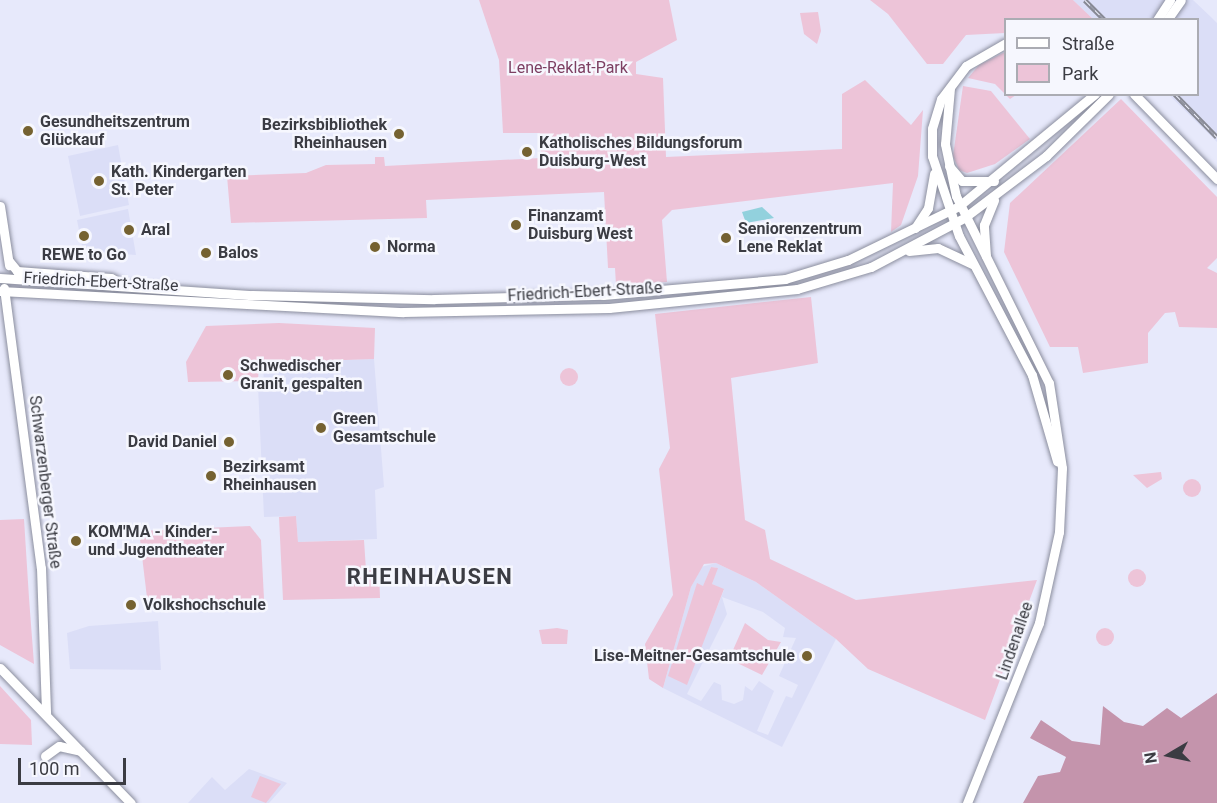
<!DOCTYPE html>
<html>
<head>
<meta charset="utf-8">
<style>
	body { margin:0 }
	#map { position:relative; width:1217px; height:803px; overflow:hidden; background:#e7e9fb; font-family:Roboto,sans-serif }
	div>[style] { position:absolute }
	.built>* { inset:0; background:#dbdef7 }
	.green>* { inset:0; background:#edc4d8 }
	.round { border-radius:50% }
	.forest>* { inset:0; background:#c494ac }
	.water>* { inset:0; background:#92d1dd }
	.roads { filter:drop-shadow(0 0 2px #8b8e9e) drop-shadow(0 0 2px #8b8e9e) }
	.secondary>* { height:9px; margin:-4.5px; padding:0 4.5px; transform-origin:4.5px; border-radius:4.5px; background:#fff }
	.rail>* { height:4.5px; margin-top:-2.25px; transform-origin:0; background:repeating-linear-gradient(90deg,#f6f7fe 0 7px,#878994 0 14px); box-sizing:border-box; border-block:2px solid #878994 }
	.dots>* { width:16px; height:16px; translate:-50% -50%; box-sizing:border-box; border:3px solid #f6f7fe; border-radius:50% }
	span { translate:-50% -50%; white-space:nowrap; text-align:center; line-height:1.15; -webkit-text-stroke:5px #f6f7fe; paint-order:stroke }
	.park-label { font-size:16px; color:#7d3f62 }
	.poi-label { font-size:16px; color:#3b3c43; font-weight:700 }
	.left { translate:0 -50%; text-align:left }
	.right { translate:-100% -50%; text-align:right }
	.street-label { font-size:16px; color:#3b3c43 }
	.district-label { font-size:22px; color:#3b3c43; font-weight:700; letter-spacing:1.5px }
	.legend { position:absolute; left:1004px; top:18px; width:195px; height:78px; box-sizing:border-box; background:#f6f7fe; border:2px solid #abacb3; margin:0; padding:8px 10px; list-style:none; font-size:18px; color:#3b3c43 }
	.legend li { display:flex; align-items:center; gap:12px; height:30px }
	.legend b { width:30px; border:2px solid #abacb3 }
	.north { position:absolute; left:1139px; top:725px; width:60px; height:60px; -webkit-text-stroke:4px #f6f7fe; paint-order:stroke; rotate:261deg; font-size:16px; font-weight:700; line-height:24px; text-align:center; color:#3b3c43 }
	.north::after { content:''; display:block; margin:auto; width:21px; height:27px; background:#3b3c43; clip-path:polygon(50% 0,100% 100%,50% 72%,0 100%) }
	.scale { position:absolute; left:18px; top:758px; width:108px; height:27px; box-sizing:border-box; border:3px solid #3b3c43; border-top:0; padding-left:8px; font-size:18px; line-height:21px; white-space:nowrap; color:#3b3c43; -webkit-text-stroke:4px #f6f7fe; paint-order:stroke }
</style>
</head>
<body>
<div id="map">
	<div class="built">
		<i style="clip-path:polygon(1073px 0,1193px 0,1212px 18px,1217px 23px,1217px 142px,1169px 95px,1198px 94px,1198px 20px,1093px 19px)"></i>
		<i style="clip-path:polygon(118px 145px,129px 205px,80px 216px,68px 156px)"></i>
		<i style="clip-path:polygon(128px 209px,136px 255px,83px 251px,77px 220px)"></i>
		<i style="clip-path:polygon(374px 359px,384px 487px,375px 490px,377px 539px,298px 542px,296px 516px,264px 517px,258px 386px,264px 385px,263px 363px)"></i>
		<i style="clip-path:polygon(evenodd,716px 563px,756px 582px,836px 639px,782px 747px,663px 688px,691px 587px,701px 567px,716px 563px,711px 567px,717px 568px,712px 584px,724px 590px,686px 684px,697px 584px,703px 587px,711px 567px,716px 563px,722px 597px,763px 612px,785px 628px,783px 637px,796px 638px,779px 676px,798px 685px,792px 698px,786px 696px,768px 735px,757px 731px,774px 691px,759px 681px,752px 691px,745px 686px,743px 700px,734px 704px,722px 700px,721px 685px,714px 682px,701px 701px,687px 694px,727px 614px,722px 597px)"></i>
		<i style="clip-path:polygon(158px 621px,161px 670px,70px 669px,67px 633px,89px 626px)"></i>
		<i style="clip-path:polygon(249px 769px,287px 783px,269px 803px,188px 803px,212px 777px,225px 790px)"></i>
	</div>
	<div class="green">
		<i style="clip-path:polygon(479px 0,669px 0,677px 40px,636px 62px,636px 74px,663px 78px,666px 157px,842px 149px,842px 94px,865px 80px,911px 125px,923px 110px,918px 176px,901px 225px,891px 232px,893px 183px,672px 210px,662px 220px,667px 282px,616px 285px,615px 268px,608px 268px,604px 192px,426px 200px,427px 218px,231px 223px,227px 176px,306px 173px,326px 165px,375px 164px,375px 157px,384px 157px,385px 166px,541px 158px,540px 133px,503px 133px,499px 60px)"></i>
		<i style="clip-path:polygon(870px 0,1073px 0,1093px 19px,1006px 20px,1005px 33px,966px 35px,943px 64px,927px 64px,888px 14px)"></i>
		<i style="clip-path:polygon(818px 12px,821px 31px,817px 44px,804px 34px,800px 13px)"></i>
		<i style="clip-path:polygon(1005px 52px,1006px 94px,1016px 95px,1010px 99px,995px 84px,968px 78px,979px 65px)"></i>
		<i style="clip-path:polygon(963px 86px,991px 91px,1030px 139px,995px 164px,967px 173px,959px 170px,953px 156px)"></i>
		<i style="clip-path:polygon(1121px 99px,1217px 197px,1217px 258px,1207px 268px,1217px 273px,1217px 328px,1179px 327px,1175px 312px,1165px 313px,1148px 333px,1148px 363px,1083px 373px,1078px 347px,1050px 347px,1004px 252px,1010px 203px)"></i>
		<i style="clip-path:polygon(811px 297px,818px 363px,731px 378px,745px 520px,765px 530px,770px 559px,856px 600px,1037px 580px,985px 720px,868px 669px,836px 639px,756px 582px,716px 563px,704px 564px,691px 587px,663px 688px,649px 679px,645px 644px,673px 595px,659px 469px,670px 448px,655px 314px)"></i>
		<i style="clip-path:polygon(279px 323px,375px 328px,374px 359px,259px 363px,258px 381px,188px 382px,186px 362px,206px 326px)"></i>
		<i class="round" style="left:560px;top:368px;width:18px;height:18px"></i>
		<i style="clip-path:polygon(1161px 472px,1162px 479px,1147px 488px,1133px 475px)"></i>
		<i class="round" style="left:1183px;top:479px;width:18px;height:18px"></i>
		<i style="clip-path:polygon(296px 516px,298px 542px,364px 540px,366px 570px,379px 570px,380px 598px,283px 600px,279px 517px)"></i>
		<i style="clip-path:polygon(24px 519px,29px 598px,34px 664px,0 645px,0 520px)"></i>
		<i style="clip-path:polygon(250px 526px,261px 540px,264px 599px,148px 606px,139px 531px)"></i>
		<i style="clip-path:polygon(711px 567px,718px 568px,712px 584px,724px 589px,687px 685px,668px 676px,697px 583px,703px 586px)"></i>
		<i class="round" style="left:1128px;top:569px;width:18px;height:18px"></i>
		<i style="clip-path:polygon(745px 623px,768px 640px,781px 642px,762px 675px,729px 659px)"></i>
		<i class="round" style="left:1096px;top:628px;width:18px;height:18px"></i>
		<i style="clip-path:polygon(557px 628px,568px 630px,567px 644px,542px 644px,539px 630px)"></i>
		<i style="clip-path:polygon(0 686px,31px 720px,32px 745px,0 744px)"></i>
		<i style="clip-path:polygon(260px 776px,281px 784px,266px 803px,251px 797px)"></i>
	</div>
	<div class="forest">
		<i style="clip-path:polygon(1217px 693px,1217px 803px,1023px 803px,1038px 776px,1060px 772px,1066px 757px,1030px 738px,1041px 720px,1072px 741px,1100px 745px,1103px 706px,1124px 722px,1143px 726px,1167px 708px,1181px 718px)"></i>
	</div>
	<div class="water">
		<i style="clip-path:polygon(762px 207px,774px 218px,746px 223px,742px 212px)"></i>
	</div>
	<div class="roads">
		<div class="secondary">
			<i style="left:1157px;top:20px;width:24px;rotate:-57deg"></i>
			<i style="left:1167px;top:20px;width:24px;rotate:-55deg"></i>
			<i style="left:1006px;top:43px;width:46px;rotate:150.1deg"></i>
			<i style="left:966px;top:66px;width:41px;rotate:127.1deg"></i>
			<i style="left:941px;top:99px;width:31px;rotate:107deg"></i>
			<i style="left:932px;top:129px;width:27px;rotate:90deg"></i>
			<i style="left:932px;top:156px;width:84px;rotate:71.4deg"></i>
			<i style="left:959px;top:236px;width:157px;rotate:62.3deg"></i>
			<i style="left:1032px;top:375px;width:90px;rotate:73.8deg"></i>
			<i style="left:950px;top:88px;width:56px;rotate:95.1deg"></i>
			<i style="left:945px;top:144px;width:53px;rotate:78.1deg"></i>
			<i style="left:956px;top:196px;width:209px;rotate:63.6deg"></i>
			<i style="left:1049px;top:383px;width:86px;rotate:81.3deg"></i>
			<i style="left:1062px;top:468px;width:64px;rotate:92.7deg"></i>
			<i style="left:1059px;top:532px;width:93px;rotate:102.4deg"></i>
			<i style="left:1039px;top:623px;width:194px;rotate:111.8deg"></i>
			<i style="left:1134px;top:94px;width:119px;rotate:45.7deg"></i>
			<i style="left:949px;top:166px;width:20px;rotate:49deg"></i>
			<i style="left:962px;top:181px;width:32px"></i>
			<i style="left:0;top:206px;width:60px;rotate:81.3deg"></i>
			<i style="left:915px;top:228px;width:24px;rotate:-57deg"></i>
			<i style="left:928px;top:208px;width:35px;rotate:-80deg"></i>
			<i style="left:909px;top:251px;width:29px;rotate:-6deg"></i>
			<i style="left:938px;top:248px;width:38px;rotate:25deg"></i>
			<i style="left:986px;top:256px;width:31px;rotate:-94deg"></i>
			<i style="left:984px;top:225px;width:27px;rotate:-68deg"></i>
			<i style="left:9px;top:261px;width:13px;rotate:51deg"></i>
			<i style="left:17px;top:271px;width:94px;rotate:4.3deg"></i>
			<i style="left:111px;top:278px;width:14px;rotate:30deg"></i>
			<i style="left:0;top:278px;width:253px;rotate:3.9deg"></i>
			<i style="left:252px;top:295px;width:182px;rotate:1.3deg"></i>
			<i style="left:434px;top:299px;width:169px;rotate:-1.4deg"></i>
			<i style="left:603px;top:295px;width:183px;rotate:-5deg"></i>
			<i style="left:785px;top:279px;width:66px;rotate:-16.8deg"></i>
			<i style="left:848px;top:260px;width:123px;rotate:-25.9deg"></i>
			<i style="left:959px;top:206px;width:176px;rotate:-39.5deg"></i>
			<i style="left:4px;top:288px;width:282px;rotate:82.5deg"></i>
			<i style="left:41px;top:568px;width:146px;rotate:88deg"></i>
			<i style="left:0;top:291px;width:404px;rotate:3deg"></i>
			<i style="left:403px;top:312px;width:206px;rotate:-1.1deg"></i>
			<i style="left:609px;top:308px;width:189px;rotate:-5.8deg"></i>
			<i style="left:797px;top:289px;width:77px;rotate:-16.6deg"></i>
			<i style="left:871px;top:267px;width:105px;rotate:-27.8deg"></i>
			<i style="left:964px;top:218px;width:103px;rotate:-37.1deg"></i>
			<i style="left:1046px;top:156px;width:88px;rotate:-44.5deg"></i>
			<i style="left:0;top:668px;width:188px;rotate:45.9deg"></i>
			<i style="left:45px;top:756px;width:17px;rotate:-36deg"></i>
			<i style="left:59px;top:746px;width:22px;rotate:13deg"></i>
		</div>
	</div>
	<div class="rail">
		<i style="left:1085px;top:0;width:28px;rotate:45deg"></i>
		<i style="left:1175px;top:94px;width:60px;rotate:45.7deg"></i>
	</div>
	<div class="dots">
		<i style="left:28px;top:131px;background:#756231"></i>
		<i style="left:399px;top:134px;background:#756231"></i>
		<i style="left:527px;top:152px;background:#756231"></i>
		<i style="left:99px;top:181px;background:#756231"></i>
		<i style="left:516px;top:225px;background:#756231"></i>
		<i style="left:129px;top:230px;background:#756231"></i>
		<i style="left:84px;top:236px;background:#756231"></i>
		<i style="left:726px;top:238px;background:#756231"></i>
		<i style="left:375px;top:247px;background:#756231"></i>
		<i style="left:206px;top:253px;background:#756231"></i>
		<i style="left:228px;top:375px;background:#756231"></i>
		<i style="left:321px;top:428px;background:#756231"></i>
		<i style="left:229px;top:442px;background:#756231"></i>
		<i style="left:211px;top:476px;background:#756231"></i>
		<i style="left:76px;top:541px;background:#756231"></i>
		<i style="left:131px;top:605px;background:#756231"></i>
		<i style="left:807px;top:656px;background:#756231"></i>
	</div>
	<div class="park-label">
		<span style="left:568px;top:68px">Lene-Reklat-Park</span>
	</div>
	<div class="poi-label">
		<span class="left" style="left:40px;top:131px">Gesundheitszentrum<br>Glückauf</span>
		<span class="right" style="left:387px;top:134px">Bezirksbibliothek<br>Rheinhausen</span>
		<span class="left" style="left:539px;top:152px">Katholisches Bildungsforum<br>Duisburg-West</span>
		<span class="left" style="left:111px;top:181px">Kath. Kindergarten<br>St. Peter</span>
		<span class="left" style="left:528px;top:225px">Finanzamt<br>Duisburg West</span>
		<span class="left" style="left:738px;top:238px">Seniorenzentrum<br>Lene Reklat</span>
		<span class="left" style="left:141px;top:230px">Aral</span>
		<span class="left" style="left:387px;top:247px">Norma</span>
		<span class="left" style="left:218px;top:253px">Balos</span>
		<span style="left:84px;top:255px">REWE to Go</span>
		<span class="left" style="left:240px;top:375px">Schwedischer<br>Granit, gespalten</span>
		<span class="left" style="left:333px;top:428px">Green<br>Gesamtschule</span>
		<span class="right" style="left:217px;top:442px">David Daniel</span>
		<span class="left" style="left:223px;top:476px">Bezirksamt<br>Rheinhausen</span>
		<span class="left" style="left:88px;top:541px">KOM'MA - Kinder-<br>und Jugendtheater</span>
		<span class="left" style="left:143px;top:605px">Volkshochschule</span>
		<span class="right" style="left:795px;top:656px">Lise-Meitner-Gesamtschule</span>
	</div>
	<div class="street-label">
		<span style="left:101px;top:282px;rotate:3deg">Friedrich-Ebert-Straße</span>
		<span style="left:585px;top:292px;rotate:-3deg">Friedrich-Ebert-Straße</span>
		<span style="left:45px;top:482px;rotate:83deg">Schwarzenberger Straße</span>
		<span style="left:1015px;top:641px;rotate:-71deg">Lindenallee</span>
	</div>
	<div class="district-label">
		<span style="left:430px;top:577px">RHEINHAUSEN</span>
	</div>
	<ul class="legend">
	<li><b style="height:8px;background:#fff"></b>Straße</li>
	<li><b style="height:16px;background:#edc4d8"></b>Park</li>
	</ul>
	<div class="north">N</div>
	<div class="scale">100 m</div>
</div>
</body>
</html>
